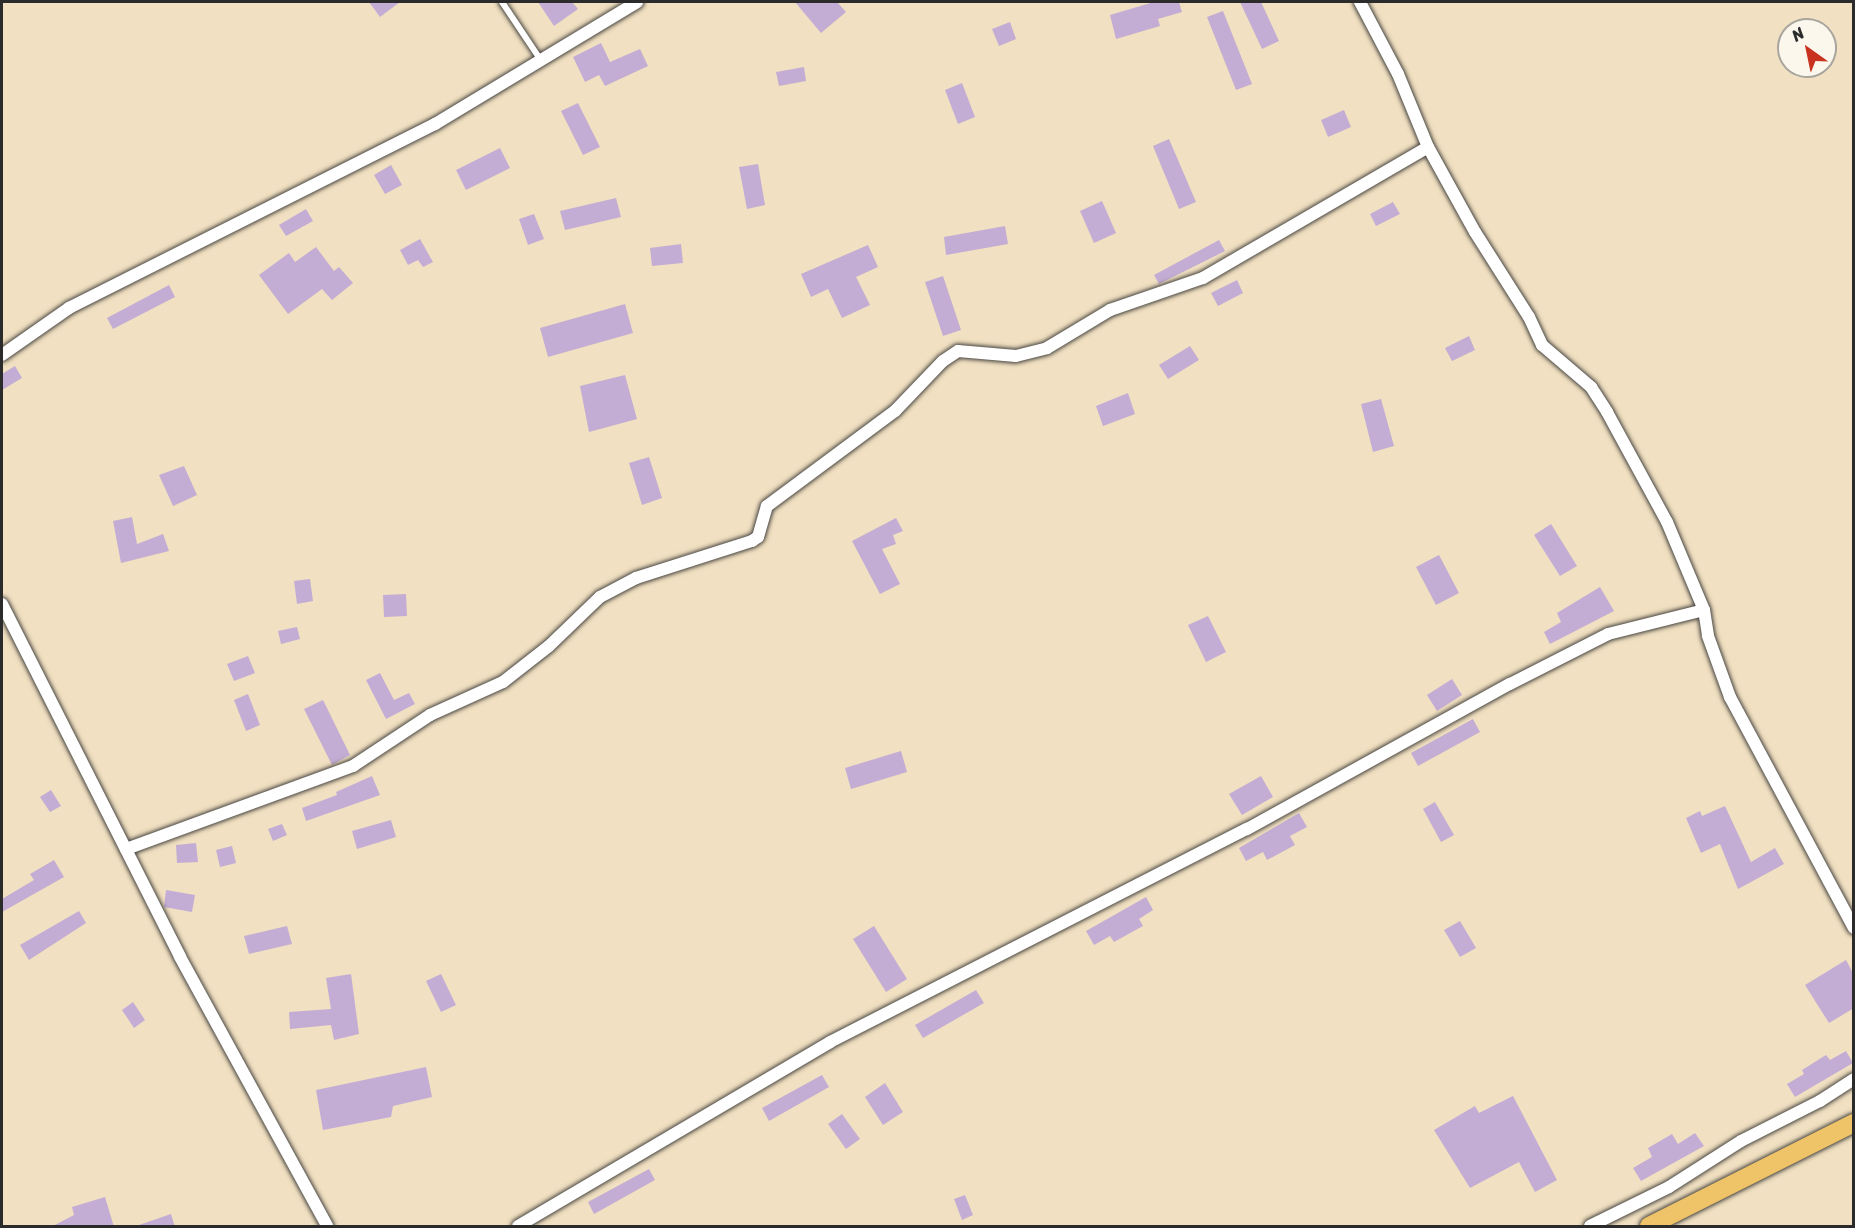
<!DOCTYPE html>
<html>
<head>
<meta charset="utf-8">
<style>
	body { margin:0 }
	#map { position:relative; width:1855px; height:1228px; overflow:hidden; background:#f1e0c1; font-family:Sriracha,sans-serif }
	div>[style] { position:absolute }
	.building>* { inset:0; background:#c3add4 }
	.roads { filter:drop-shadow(0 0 2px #494642) drop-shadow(0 0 2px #494642) }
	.service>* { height:6px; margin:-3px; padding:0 3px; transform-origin:3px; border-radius:3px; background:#fff }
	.minor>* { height:12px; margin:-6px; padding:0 6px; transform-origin:6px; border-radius:6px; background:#fff }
	.primary>* { height:18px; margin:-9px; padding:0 9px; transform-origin:9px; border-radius:9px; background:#efc469 }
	span { translate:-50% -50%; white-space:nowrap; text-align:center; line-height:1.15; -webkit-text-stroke:4.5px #fbf7ec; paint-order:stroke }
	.frame { position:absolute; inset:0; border:3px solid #2b2b2b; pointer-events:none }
	.north { position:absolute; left:1777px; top:18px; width:60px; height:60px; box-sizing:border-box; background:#fbf7ec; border:2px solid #a8a59f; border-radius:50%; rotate:327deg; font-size:16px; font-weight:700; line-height:24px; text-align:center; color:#2b2b2b }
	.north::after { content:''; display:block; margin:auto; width:21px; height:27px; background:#c8321e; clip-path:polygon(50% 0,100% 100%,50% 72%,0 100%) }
</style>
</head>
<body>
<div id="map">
	<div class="building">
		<i style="clip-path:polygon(369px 2px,400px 2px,380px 17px)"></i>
		<i style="clip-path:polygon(538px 2px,572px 2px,578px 9px,554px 26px)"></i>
		<i style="clip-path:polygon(795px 2px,837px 2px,846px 12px,821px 33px)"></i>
		<i style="clip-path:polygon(1154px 2px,1179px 2px,1182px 12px,1158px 19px,1160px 26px,1116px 39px,1110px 15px)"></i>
		<i style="clip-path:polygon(1240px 2px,1261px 2px,1279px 41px,1262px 49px)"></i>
		<i style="clip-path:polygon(1223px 11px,1252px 84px,1236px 90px,1207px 17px)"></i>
		<i style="clip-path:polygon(1010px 22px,1016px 39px,999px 46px,992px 29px)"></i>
		<i style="clip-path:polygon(601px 43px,610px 62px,640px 49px,648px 66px,605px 86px,599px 75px,585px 82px,573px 57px)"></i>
		<i style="clip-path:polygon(804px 67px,806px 81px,779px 86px,776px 72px)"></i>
		<i style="clip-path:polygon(962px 83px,975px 117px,958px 124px,945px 90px)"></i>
		<i style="clip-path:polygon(578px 103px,600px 147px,583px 155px,561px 111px)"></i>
		<i style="clip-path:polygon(1344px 110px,1351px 127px,1328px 137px,1321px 120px)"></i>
		<i style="clip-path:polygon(1169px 139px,1196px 202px,1179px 209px,1153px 146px)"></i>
		<i style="clip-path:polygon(500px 148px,510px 168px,466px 190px,456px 170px)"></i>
		<i style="clip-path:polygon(758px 164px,765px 205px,747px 209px,739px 167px)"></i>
		<i style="clip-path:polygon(391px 165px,402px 185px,385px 194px,374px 175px)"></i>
		<i style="clip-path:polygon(616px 198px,621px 217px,565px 230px,560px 211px)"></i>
		<i style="clip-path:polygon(1102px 201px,1116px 233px,1094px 243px,1080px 211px)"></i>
		<i style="clip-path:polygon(1393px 202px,1400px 214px,1376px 226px,1370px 214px)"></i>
		<i style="clip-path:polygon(306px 209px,313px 221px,286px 236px,279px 225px)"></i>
		<i style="clip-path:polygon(534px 214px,544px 239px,528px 245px,519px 219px)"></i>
		<i style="clip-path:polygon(1005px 226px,1008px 244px,946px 255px,944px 237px)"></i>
		<i style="clip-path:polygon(420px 239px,433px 262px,423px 267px,418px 260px,408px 265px,400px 250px)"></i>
		<i style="clip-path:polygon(1219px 240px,1225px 251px,1159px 284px,1154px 275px)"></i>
		<i style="clip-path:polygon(681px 244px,683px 263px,652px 266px,650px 248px)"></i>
		<i style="clip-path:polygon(868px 245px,878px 267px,856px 277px,870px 305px,842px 318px,828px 289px,811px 297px,801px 274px)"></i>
		<i style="clip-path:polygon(316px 247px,334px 271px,339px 267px,353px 283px,332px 300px,322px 289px,288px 314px,259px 275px,289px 253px,295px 262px)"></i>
		<i style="clip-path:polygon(943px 276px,961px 330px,943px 336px,925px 282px)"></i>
		<i style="clip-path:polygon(1237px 280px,1243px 293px,1218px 306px,1211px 293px)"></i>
		<i style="clip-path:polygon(169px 285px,175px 297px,113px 329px,107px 318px)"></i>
		<i style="clip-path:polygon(625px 304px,633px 333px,548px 357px,540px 328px)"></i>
		<i style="clip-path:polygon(1469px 336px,1475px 350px,1452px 361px,1445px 348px)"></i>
		<i style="clip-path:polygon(1190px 346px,1199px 360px,1168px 379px,1159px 365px)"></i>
		<i style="clip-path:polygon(15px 366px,22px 378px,2px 390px,2px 374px)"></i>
		<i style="clip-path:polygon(625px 375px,637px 419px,589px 432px,580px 386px)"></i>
		<i style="clip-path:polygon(1128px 393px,1135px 414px,1103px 426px,1096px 406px)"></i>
		<i style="clip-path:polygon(1381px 399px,1394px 446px,1373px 452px,1361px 404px)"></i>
		<i style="clip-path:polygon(649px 457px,662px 498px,642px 505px,629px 463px)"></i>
		<i style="clip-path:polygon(184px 466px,197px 495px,173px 506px,159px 475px)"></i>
		<i style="clip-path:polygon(132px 517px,137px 544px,163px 534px,169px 551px,121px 563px,113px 521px)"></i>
		<i style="clip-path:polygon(896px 518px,903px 531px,893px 535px,896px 544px,882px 549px,900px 584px,880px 594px,852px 541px)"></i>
		<i style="clip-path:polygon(1551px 524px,1577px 566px,1560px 576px,1534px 535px)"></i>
		<i style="clip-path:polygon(1439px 555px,1459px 593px,1436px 605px,1416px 567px)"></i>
		<i style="clip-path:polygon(310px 579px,313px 601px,297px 604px,294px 581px)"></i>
		<i style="clip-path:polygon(1600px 587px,1614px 611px,1550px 644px,1544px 632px,1561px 622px,1557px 613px)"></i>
		<i style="clip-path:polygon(406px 594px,407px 616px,384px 617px,383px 595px)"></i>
		<i style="clip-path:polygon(1208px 616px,1226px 652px,1206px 662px,1188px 625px)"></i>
		<i style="clip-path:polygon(297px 627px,300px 639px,281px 644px,278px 631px)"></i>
		<i style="clip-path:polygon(248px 656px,255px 673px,234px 681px,227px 664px)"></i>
		<i style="clip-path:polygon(380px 673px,394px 700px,409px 693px,415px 704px,386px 719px,366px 680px)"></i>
		<i style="clip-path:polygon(1452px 679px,1462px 695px,1437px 711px,1427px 695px)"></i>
		<i style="clip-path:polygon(248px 694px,260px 725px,246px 731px,234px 700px)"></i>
		<i style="clip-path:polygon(323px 700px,350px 755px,332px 765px,304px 709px)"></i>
		<i style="clip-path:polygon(1473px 719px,1480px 732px,1418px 766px,1411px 753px)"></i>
		<i style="clip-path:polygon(901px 751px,907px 772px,851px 789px,845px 768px)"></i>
		<i style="clip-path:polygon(372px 776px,380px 795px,306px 821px,302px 808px,337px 795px,336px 792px)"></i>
		<i style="clip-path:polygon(1261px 776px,1273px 797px,1242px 815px,1229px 794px)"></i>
		<i style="clip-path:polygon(51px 790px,61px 806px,50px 812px,40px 797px)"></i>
		<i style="clip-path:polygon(1435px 802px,1454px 835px,1441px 842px,1423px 809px)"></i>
		<i style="clip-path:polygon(1725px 806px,1751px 862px,1775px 848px,1784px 864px,1738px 889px,1720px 844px,1701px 853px,1686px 818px,1700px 811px,1702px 816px)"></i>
		<i style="clip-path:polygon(1299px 813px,1307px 827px,1290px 836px,1295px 845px,1267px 860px,1263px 852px,1246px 861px,1239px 848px)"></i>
		<i style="clip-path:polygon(391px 820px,396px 837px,357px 849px,352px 831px)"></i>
		<i style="clip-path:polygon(282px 824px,287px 835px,273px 841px,268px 829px)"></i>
		<i style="clip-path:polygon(196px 843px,198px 862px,177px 863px,176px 845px)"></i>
		<i style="clip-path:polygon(232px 846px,236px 863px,220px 867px,216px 850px)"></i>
		<i style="clip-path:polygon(54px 860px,64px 877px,2px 912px,2px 899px,34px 880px,30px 874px)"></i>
		<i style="clip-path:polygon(166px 890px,195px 895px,192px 912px,164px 907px)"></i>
		<i style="clip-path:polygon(1146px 897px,1153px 910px,1139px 919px,1143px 926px,1114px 942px,1110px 936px,1094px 945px,1086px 931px)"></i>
		<i style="clip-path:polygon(79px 911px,86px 923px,29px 960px,20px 945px)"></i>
		<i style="clip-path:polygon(1460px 921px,1476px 948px,1460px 957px,1444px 930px)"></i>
		<i style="clip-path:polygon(287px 926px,292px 944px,249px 954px,244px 936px)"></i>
		<i style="clip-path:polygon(874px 926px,907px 979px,886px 992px,853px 939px)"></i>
		<i style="clip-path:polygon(1846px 960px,1854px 975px,1854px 1008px,1829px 1023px,1805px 985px)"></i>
		<i style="clip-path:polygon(351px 974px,359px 1034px,334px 1040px,331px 1025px,290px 1029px,289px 1012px,331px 1009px,326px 978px)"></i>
		<i style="clip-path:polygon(441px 974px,456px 1005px,441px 1012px,426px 981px)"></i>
		<i style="clip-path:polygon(976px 990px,984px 1003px,923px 1038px,915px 1025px)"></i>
		<i style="clip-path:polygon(133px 1002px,145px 1020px,134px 1028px,122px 1010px)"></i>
		<i style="clip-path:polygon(1846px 1051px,1853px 1063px,1795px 1097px,1787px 1084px,1804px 1074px,1802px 1070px,1826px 1055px,1830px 1060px)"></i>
		<i style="clip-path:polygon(426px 1067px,432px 1097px,393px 1106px,391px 1117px,323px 1130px,316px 1090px)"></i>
		<i style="clip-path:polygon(822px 1075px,829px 1087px,769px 1121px,762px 1108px)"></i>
		<i style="clip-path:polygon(885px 1083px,903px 1112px,883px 1125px,865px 1097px)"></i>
		<i style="clip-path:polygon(1513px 1096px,1557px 1180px,1535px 1192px,1519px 1162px,1470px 1188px,1434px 1130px,1475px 1106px,1479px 1113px)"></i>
		<i style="clip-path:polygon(842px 1114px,860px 1139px,846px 1149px,828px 1124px)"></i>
		<i style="clip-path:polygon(1695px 1133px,1704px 1146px,1641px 1181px,1633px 1168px,1652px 1157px,1648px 1148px,1672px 1134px,1678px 1144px)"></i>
		<i style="clip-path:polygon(649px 1169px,655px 1180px,594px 1214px,588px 1202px)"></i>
		<i style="clip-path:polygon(965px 1195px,973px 1215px,962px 1220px,954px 1199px)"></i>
		<i style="clip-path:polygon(105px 1197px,114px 1227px,51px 1227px,74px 1215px,72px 1207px)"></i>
		<i style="clip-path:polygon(171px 1214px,175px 1227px,139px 1227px,139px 1225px)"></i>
	</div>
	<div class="roads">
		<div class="service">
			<i style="left:502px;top:2px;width:69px;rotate:56.3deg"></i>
		</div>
		<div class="minor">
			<i style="left:1360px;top:2px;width:81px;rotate:62.2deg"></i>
			<i style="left:1398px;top:74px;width:79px;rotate:67.7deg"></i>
			<i style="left:1428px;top:147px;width:97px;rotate:61.1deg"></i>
			<i style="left:1475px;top:232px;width:101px;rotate:57.6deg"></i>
			<i style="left:1529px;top:317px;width:31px;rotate:65deg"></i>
			<i style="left:1542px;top:345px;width:65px;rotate:40.6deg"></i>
			<i style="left:1591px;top:387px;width:30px;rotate:57deg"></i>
			<i style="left:1607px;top:412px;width:125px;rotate:61.4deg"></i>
			<i style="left:1667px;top:522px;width:95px;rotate:67.2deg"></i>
			<i style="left:1704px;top:610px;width:26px;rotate:81deg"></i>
			<i style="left:1708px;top:636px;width:65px;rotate:70.2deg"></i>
			<i style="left:1730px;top:697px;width:262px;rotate:61.8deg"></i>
			<i style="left:2px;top:355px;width:82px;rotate:-35deg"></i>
			<i style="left:69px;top:308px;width:410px;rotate:-26.7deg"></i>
			<i style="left:435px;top:124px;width:236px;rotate:-31.1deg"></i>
			<i style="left:2px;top:604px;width:395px;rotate:63.2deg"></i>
			<i style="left:180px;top:957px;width:307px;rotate:61.3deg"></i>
			<i style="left:126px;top:849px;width:242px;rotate:-20.1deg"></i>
			<i style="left:353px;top:766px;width:92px;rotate:-33.5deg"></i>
			<i style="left:430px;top:715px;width:80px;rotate:-24.3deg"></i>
			<i style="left:503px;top:682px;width:58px;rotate:-38deg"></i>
			<i style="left:549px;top:646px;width:71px;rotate:-43.9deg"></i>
			<i style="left:600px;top:597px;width:41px;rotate:-27.8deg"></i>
			<i style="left:636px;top:578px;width:122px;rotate:-17.7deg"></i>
			<i style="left:752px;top:541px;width:7px;rotate:-34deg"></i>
			<i style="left:758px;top:537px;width:32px;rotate:-74deg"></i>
			<i style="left:767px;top:506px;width:159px;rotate:-36.6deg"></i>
			<i style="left:895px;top:411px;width:69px;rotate:-46.2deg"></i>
			<i style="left:943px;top:361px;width:18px;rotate:-34deg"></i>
			<i style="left:958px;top:351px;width:58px;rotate:4.9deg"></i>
			<i style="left:1016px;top:356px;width:32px;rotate:-14deg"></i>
			<i style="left:1047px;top:348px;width:74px;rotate:-31.1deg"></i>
			<i style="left:1110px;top:310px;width:98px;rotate:-19deg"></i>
			<i style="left:1203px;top:278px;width:260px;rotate:-30.2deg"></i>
			<i style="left:518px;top:1226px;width:362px;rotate:-30.5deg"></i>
			<i style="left:830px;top:1042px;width:468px;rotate:-27.1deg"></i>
			<i style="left:1247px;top:829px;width:300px;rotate:-28.9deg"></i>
			<i style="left:1510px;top:684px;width:110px;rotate:-27deg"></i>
			<i style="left:1608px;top:634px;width:99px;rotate:-14deg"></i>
			<i style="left:1590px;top:1226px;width:88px;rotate:-26.3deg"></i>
			<i style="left:1669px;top:1187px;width:85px;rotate:-32.6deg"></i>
			<i style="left:1741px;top:1141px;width:89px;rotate:-26.9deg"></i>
			<i style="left:1820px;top:1101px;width:40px;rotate:-32.9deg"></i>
		</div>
		<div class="primary">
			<i style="left:1649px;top:1226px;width:229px;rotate:-26.7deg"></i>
		</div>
	</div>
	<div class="frame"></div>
	<div class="north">N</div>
</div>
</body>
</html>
